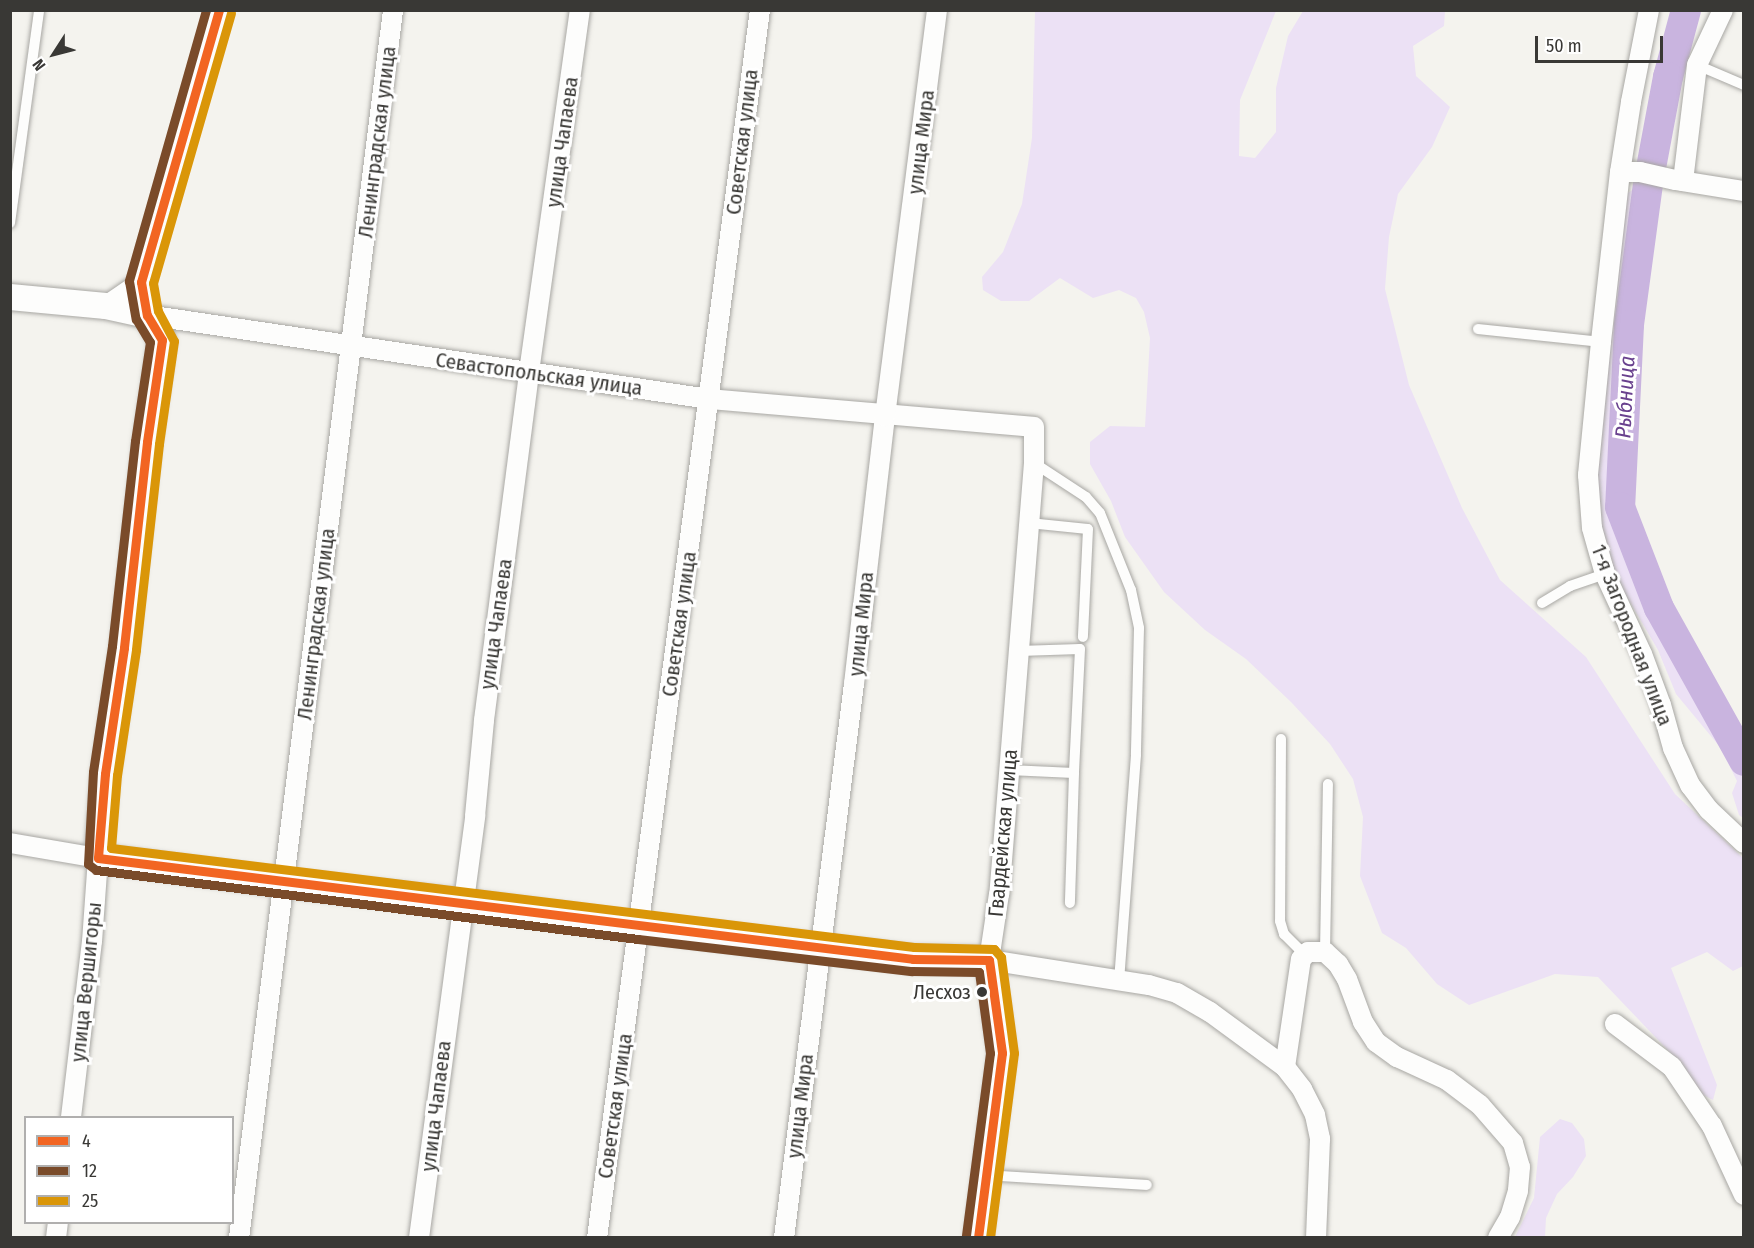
<!DOCTYPE html>
<html>
<head>
<meta charset="utf-8">
<style>
	body { margin:0 }
	#map { position:relative; width:1754px; height:1248px; overflow:hidden; background:#f4f3ee; font-family:"Fira Sans Condensed",sans-serif }
	div>[style] { position:absolute }
	.green>* { inset:0; background:#ece1f5 }
	.river>* { height:30px; margin:-15px; padding:0 15px; transform-origin:15px; border-radius:15px; background:#c9b4df }
	.roads { filter:drop-shadow(0 0 2px #a8a7a3) drop-shadow(0 0 2px #a8a7a3) }
	.service>* { height:10px; margin:-5px; padding:0 5px; transform-origin:5px; border-radius:5px; background:#fdfdfc }
	.minor>* { height:20px; margin:-10px; padding:0 10px; transform-origin:10px; border-radius:10px; background:#fdfdfc }
	.tertiary>* { height:26px; margin:-13px; padding:0 13px; transform-origin:13px; border-radius:13px; background:#fdfdfc }
	.bus-1>* { height:9px; margin:-4.5px; padding:0 4.5px; transform-origin:4.5px; border-radius:4.5px; background:#f26522 }
	.bus-2>* { height:9px; margin:-4.5px; padding:0 4.5px; transform-origin:4.5px; border-radius:4.5px; background:#7a4b2a }
	.bus-3>* { height:9px; margin:-4.5px; padding:0 4.5px; transform-origin:4.5px; border-radius:4.5px; background:#da9608 }
	.dots>* { width:16px; height:16px; translate:-50% -50%; box-sizing:border-box; border:3px solid #fff; border-radius:50% }
	span { translate:-50% -50%; white-space:nowrap; text-align:center; line-height:1.15; -webkit-text-stroke:6px #fff; paint-order:stroke }
	.bus-label { font-size:20px; color:#393835 }
	.right { translate:-100% -50%; text-align:right }
	.street-label { font-size:21px; color:#393835 }
	.water-label { font-size:22px; color:#69418e; font-style:italic }
	.frame { position:absolute; inset:0; border:12px solid #393835; pointer-events:none }
	.legend { position:absolute; left:24px; top:1116px; width:210px; height:108px; box-sizing:border-box; background:#fff; border:2px solid #b0afae; margin:0; padding:8px 10px; list-style:none; font-size:18px; color:#393835 }
	.legend li { display:flex; align-items:center; gap:12px; height:30px }
	.legend b { width:30px; border:2px solid #b0afae }
	.north { position:absolute; left:24px; top:24px; width:60px; height:60px; -webkit-text-stroke:4px #fff; paint-order:stroke; rotate:234deg; font-size:16px; font-weight:700; line-height:24px; text-align:center; color:#393835 }
	.north::after { content:''; display:block; margin:auto; width:21px; height:27px; background:#393835; clip-path:polygon(50% 0,100% 100%,50% 72%,0 100%) }
	.scale { position:absolute; left:1535px; top:36px; width:128px; height:27px; box-sizing:border-box; border:3px solid #393835; border-top:0; padding-left:8px; font-size:18px; line-height:21px; white-space:nowrap; color:#393835; -webkit-text-stroke:4px #fff; paint-order:stroke }
</style>
</head>
<body>
<div id="map">
	<div class="green">
		<i style="clip-path:polygon(1035px 11px,1276px 11px,1240px 100px,1239px 156px,1255px 158px,1276px 132px,1276px 88px,1288px 36px,1303px 11px,1445px 11px,1444px 26px,1413px 46px,1416px 76px,1450px 107px,1432px 147px,1398px 194px,1389px 237px,1385px 289px,1409px 385px,1462px 508px,1500px 580px,1586px 657px,1675px 794px,1743px 858px,1743px 966px,1733px 971px,1707px 952px,1671px 968px,1717px 1085px,1713px 1100px,1698px 1092px,1682px 1065px,1598px 977px,1555px 974px,1469px 1005px,1437px 984px,1406px 948px,1382px 933px,1360px 876px,1363px 817px,1353px 779px,1330px 744px,1291px 702px,1246px 659px,1205px 630px,1164px 592px,1125px 537px,1111px 501px,1090px 464px,1090px 442px,1110px 426px,1145px 427px,1150px 338px,1144px 312px,1136px 298px,1119px 290px,1093px 298px,1060px 278px,1029px 301px,1001px 301px,983px 290px,982px 277px,1003px 252px,1022px 204px,1032px 138px)"></i>
		<i style="clip-path:polygon(1635px 188px,1641px 196px,1618px 320px,1612px 505px,1627px 556px,1649px 597px,1657px 624px,1693px 697px,1743px 774px,1743px 818px,1739px 815px,1732px 793px,1737px 781px,1720px 747px,1676px 694px,1658px 650px,1614px 575px,1598px 524px,1595px 474px,1625px 195px)"></i>
		<i style="clip-path:polygon(1560px 1119px,1572px 1123px,1584px 1139px,1586px 1156px,1573px 1177px,1557px 1194px,1546px 1218px,1545px 1237px,1515px 1237px,1534px 1198px,1540px 1137px)"></i>
	</div>
	<div class="river">
		<i style="left:1686px;top:10px;width:69px;rotate:105deg"></i>
		<i style="left:1668px;top:77px;width:109px;rotate:100.6deg"></i>
		<i style="left:1648px;top:184px;width:142px;rotate:97.7deg"></i>
		<i style="left:1629px;top:325px;width:182px;rotate:92.8deg"></i>
		<i style="left:1620px;top:507px;width:108px;rotate:68.9deg"></i>
		<i style="left:1659px;top:608px;width:175px;rotate:60.9deg"></i>
	</div>
	<div class="roads">
		<div class="service">
			<i style="left:1697px;top:65px;width:51px;rotate:23.1deg"></i>
			<i style="left:10px;top:223px;width:215px;rotate:-82.2deg"></i>
			<i style="left:1478px;top:329px;width:124px;rotate:6deg"></i>
			<i style="left:1034px;top:463px;width:62px;rotate:33.2deg"></i>
			<i style="left:1086px;top:497px;width:21px;rotate:49deg"></i>
			<i style="left:1100px;top:513px;width:83px;rotate:68.1deg"></i>
			<i style="left:1131px;top:590px;width:39px;rotate:78deg"></i>
			<i style="left:1139px;top:628px;width:127px;rotate:91.4deg"></i>
			<i style="left:1136px;top:755px;width:228px;rotate:94.3deg"></i>
			<i style="left:1029px;top:523px;width:59px;rotate:5.8deg"></i>
			<i style="left:1088px;top:529px;width:108px;rotate:92.7deg"></i>
			<i style="left:1542px;top:603px;width:33px;rotate:-31deg"></i>
			<i style="left:1570px;top:586px;width:37px;rotate:-19deg"></i>
			<i style="left:1019px;top:651px;width:61px;rotate:-1.9deg"></i>
			<i style="left:1080px;top:649px;width:124px;rotate:92.8deg"></i>
			<i style="left:1281px;top:739px;width:182px;rotate:90.3deg"></i>
			<i style="left:1280px;top:921px;width:14px;rotate:73deg"></i>
			<i style="left:1284px;top:934px;width:28px;rotate:45deg"></i>
			<i style="left:1009px;top:770px;width:65px;rotate:2.6deg"></i>
			<i style="left:1074px;top:773px;width:130px;rotate:91.8deg"></i>
			<i style="left:1325px;top:952px;width:168px;rotate:-89deg"></i>
			<i style="left:985px;top:1175px;width:162px;rotate:3.5deg"></i>
		</div>
		<div class="minor">
			<i style="left:1649px;top:10px;width:94px;rotate:101.1deg"></i>
			<i style="left:1631px;top:102px;width:71px;rotate:98.9deg"></i>
			<i style="left:1620px;top:172px;width:171px;rotate:96.4deg"></i>
			<i style="left:1601px;top:342px;width:134px;rotate:95.6deg"></i>
			<i style="left:1588px;top:475px;width:53px;rotate:85.7deg"></i>
			<i style="left:1592px;top:528px;width:48px;rotate:74.2deg"></i>
			<i style="left:1605px;top:574px;width:88px;rotate:65.2deg"></i>
			<i style="left:1642px;top:654px;width:54px;rotate:69.6deg"></i>
			<i style="left:1661px;top:705px;width:45px;rotate:74.4deg"></i>
			<i style="left:1673px;top:748px;width:41px;rotate:65.3deg"></i>
			<i style="left:1690px;top:785px;width:31px;rotate:53deg"></i>
			<i style="left:1709px;top:810px;width:48px;rotate:43.3deg"></i>
			<i style="left:1620px;top:172px;width:20px"></i>
			<i style="left:1640px;top:172px;width:36px;rotate:13deg"></i>
			<i style="left:1675px;top:180px;width:70px;rotate:9.1deg"></i>
			<i style="left:1683px;top:181px;width:117px;rotate:-83.1deg"></i>
			<i style="left:1697px;top:65px;width:61px;rotate:-64.7deg"></i>
			<i style="left:141px;top:282px;width:34px;rotate:80deg"></i>
			<i style="left:147px;top:315px;width:568px;rotate:8.5deg"></i>
			<i style="left:709px;top:399px;width:326px;rotate:4.9deg"></i>
			<i style="left:1034px;top:427px;width:36px;rotate:90deg"></i>
			<i style="left:1034px;top:463px;width:432px;rotate:94.6deg"></i>
			<i style="left:999px;top:894px;width:67px;rotate:98.6deg"></i>
			<i style="left:989px;top:960px;width:162px;rotate:8.9deg"></i>
			<i style="left:1149px;top:985px;width:29px;rotate:16deg"></i>
			<i style="left:1177px;top:993px;width:38px;rotate:30deg"></i>
			<i style="left:1210px;top:1012px;width:93px;rotate:36.3deg"></i>
			<i style="left:1285px;top:1067px;width:28px;rotate:52deg"></i>
			<i style="left:1302px;top:1089px;width:29px;rotate:63deg"></i>
			<i style="left:1315px;top:1115px;width:25px;rotate:78deg"></i>
			<i style="left:1320px;top:1139px;width:99px;rotate:92.3deg"></i>
			<i style="left:106px;top:306px;width:42px;rotate:-34.4deg"></i>
			<i style="left:141px;top:282px;width:283px;rotate:-74deg"></i>
			<i style="left:10px;top:843px;width:89px;rotate:9.7deg"></i>
			<i style="left:98px;top:858px;width:83px;rotate:94.1deg"></i>
			<i style="left:92px;top:941px;width:178px;rotate:96.8deg"></i>
			<i style="left:1615px;top:1024px;width:71px;rotate:37deg"></i>
			<i style="left:1672px;top:1067px;width:71px;rotate:55.9deg"></i>
			<i style="left:1712px;top:1126px;width:76px;rotate:65.1deg"></i>
			<i style="left:1285px;top:1067px;width:109px;rotate:-81.6deg"></i>
			<i style="left:1301px;top:959px;width:10px;rotate:-45deg"></i>
			<i style="left:1308px;top:952px;width:17px"></i>
			<i style="left:1325px;top:952px;width:18px;rotate:43deg"></i>
			<i style="left:1338px;top:964px;width:17px;rotate:59deg"></i>
			<i style="left:1347px;top:979px;width:46px;rotate:69.6deg"></i>
			<i style="left:1363px;top:1022px;width:24px;rotate:57deg"></i>
			<i style="left:1376px;top:1042px;width:26px;rotate:36deg"></i>
			<i style="left:1397px;top:1057px;width:55px;rotate:24.7deg"></i>
			<i style="left:1447px;top:1080px;width:41px;rotate:37.1deg"></i>
			<i style="left:1480px;top:1105px;width:50px;rotate:49deg"></i>
			<i style="left:1513px;top:1143px;width:25px;rotate:74deg"></i>
			<i style="left:1520px;top:1167px;width:24px;rotate:95deg"></i>
			<i style="left:1518px;top:1191px;width:27px;rotate:107deg"></i>
			<i style="left:1510px;top:1217px;width:24px;rotate:120deg"></i>
			<i style="left:56px;top:1238px;width:16px;rotate:-83deg"></i>
			<i style="left:239px;top:1238px;width:1238px;rotate:-82.85deg"></i>
			<i style="left:419px;top:1238px;width:426px;rotate:-82.4deg"></i>
			<i style="left:475px;top:816px;width:96px;rotate:-84.6deg"></i>
			<i style="left:484px;top:720px;width:351px;rotate:-82.6deg"></i>
			<i style="left:529px;top:372px;width:366px;rotate:-82deg"></i>
			<i style="left:597px;top:1238px;width:1239px;rotate:-82.44deg"></i>
			<i style="left:784px;top:1238px;width:558px;rotate:-82.8deg"></i>
			<i style="left:854px;top:684px;width:270px;rotate:-83.4deg"></i>
			<i style="left:885px;top:416px;width:409px;rotate:-82.7deg"></i>
		</div>
		<div class="tertiary">
			<i style="left:10px;top:297px;width:96px;rotate:5.4deg"></i>
			<i style="left:106px;top:306px;width:42px;rotate:12.4deg"></i>
			<i style="left:147px;top:315px;width:29px;rotate:59deg"></i>
			<i style="left:162px;top:340px;width:103px;rotate:98.4deg"></i>
			<i style="left:147px;top:442px;width:207px;rotate:96.4deg"></i>
			<i style="left:124px;top:648px;width:127px;rotate:98.6deg"></i>
			<i style="left:105px;top:774px;width:84px;rotate:94.8deg"></i>
			<i style="left:98px;top:858px;width:188px;rotate:7.7deg"></i>
			<i style="left:284px;top:883px;width:179px;rotate:6.4deg"></i>
			<i style="left:462px;top:903px;width:179px;rotate:7.7deg"></i>
			<i style="left:639px;top:927px;width:276px;rotate:6.7deg"></i>
			<i style="left:913px;top:959px;width:76px;rotate:0.8deg"></i>
			<i style="left:989px;top:960px;width:94px;rotate:82deg"></i>
			<i style="left:1002px;top:1053px;width:187px;rotate:97.4deg"></i>
		</div>
	</div>
	<div class="bus-1">
		<i style="left:219px;top:10px;width:283px;rotate:106deg"></i>
		<i style="left:141px;top:282px;width:34px;rotate:80deg"></i>
		<i style="left:147px;top:315px;width:29px;rotate:59deg"></i>
		<i style="left:162px;top:340px;width:103px;rotate:98.4deg"></i>
		<i style="left:147px;top:442px;width:207px;rotate:96.4deg"></i>
		<i style="left:124px;top:648px;width:127px;rotate:98.6deg"></i>
		<i style="left:105px;top:774px;width:84px;rotate:94.8deg"></i>
		<i style="left:98px;top:858px;width:821px;rotate:7.06deg"></i>
		<i style="left:913px;top:959px;width:76px;rotate:0.8deg"></i>
		<i style="left:989px;top:960px;width:94px;rotate:82deg"></i>
		<i style="left:1002px;top:1053px;width:187px;rotate:97.4deg"></i>
	</div>
	<div class="bus-2">
		<i style="left:206px;top:10px;width:282px;rotate:105.9deg"></i>
		<i style="left:129px;top:281px;width:39px;rotate:80deg"></i>
		<i style="left:136px;top:319px;width:27px;rotate:59deg"></i>
		<i style="left:150px;top:342px;width:100px;rotate:98.6deg"></i>
		<i style="left:135px;top:441px;width:206px;rotate:96.4deg"></i>
		<i style="left:112px;top:646px;width:127px;rotate:98.6deg"></i>
		<i style="left:93px;top:772px;width:92px;rotate:93.1deg"></i>
		<i style="left:88px;top:864px;width:10px;rotate:37deg"></i>
		<i style="left:96px;top:870px;width:546px;rotate:7.26deg"></i>
		<i style="left:638px;top:939px;width:276px;rotate:6.7deg"></i>
		<i style="left:912px;top:971px;width:67px;rotate:0.9deg"></i>
		<i style="left:979px;top:972px;width:82px;rotate:82.3deg"></i>
		<i style="left:990px;top:1053px;width:185px;rotate:97.5deg"></i>
	</div>
	<div class="bus-3">
		<i style="left:231px;top:13px;width:281px;rotate:106.1deg"></i>
		<i style="left:153px;top:283px;width:28px;rotate:80deg"></i>
		<i style="left:158px;top:311px;width:34px;rotate:62deg"></i>
		<i style="left:174px;top:341px;width:104px;rotate:98.3deg"></i>
		<i style="left:159px;top:444px;width:207px;rotate:96.4deg"></i>
		<i style="left:136px;top:650px;width:126px;rotate:98.6deg"></i>
		<i style="left:117px;top:775px;width:73px;rotate:94.7deg"></i>
		<i style="left:111px;top:848px;width:809px;rotate:7.03deg"></i>
		<i style="left:914px;top:947px;width:80px;rotate:1.4deg"></i>
		<i style="left:994px;top:949px;width:11px;rotate:49deg"></i>
		<i style="left:1001px;top:957px;width:97px;rotate:82.3deg"></i>
		<i style="left:1014px;top:1053px;width:187px;rotate:97.4deg"></i>
	</div>
	<div class="dots">
		<i style="left:982px;top:992px;background:#393835"></i>
	</div>
	<div class="bus-label">
		<span class="right" style="left:971px;top:992px">Лесхоз</span>
	</div>
	<div class="street-label">
		<span style="left:377px;top:142px;rotate:-83deg">Ленинградская улица</span>
		<span style="left:562px;top:142px;rotate:-82deg">улица Чапаева</span>
		<span style="left:742px;top:142px;rotate:-83deg">Советская улица</span>
		<span style="left:921px;top:142px;rotate:-83deg">улица Мира</span>
		<span style="left:539px;top:374px;rotate:8deg">Севастопольская улица</span>
		<span style="left:316px;top:624px;rotate:-83deg">Ленинградская улица</span>
		<span style="left:496px;top:624px;rotate:-82deg">улица Чапаева</span>
		<span style="left:679px;top:624px;rotate:-82deg">Советская улица</span>
		<span style="left:861px;top:624px;rotate:-84deg">улица Мира</span>
		<span style="left:1632px;top:635px;rotate:69deg">1-я Загородная улица</span>
		<span style="left:1003px;top:833px;rotate:-85deg">Гвардейская улица</span>
		<span style="left:86px;top:982px;rotate:-84deg">улица Вершигоры</span>
		<span style="left:436px;top:1106px;rotate:-83deg">улица Чапаева</span>
		<span style="left:615px;top:1106px;rotate:-82deg">Советская улица</span>
		<span style="left:800px;top:1106px;rotate:-83deg">улица Мира</span>
	</div>
	<div class="water-label">
		<span style="left:1625px;top:397px;rotate:-87deg">Рыбница</span>
	</div>
	<div class="frame"></div>
	<ul class="legend">
	<li><b style="height:8px;background:#f26522"></b>4</li>
	<li><b style="height:8px;background:#7a4b2a"></b>12</li>
	<li><b style="height:8px;background:#da9608"></b>25</li>
	</ul>
	<div class="north">N</div>
	<div class="scale">50 m</div>
</div>
</body>
</html>
